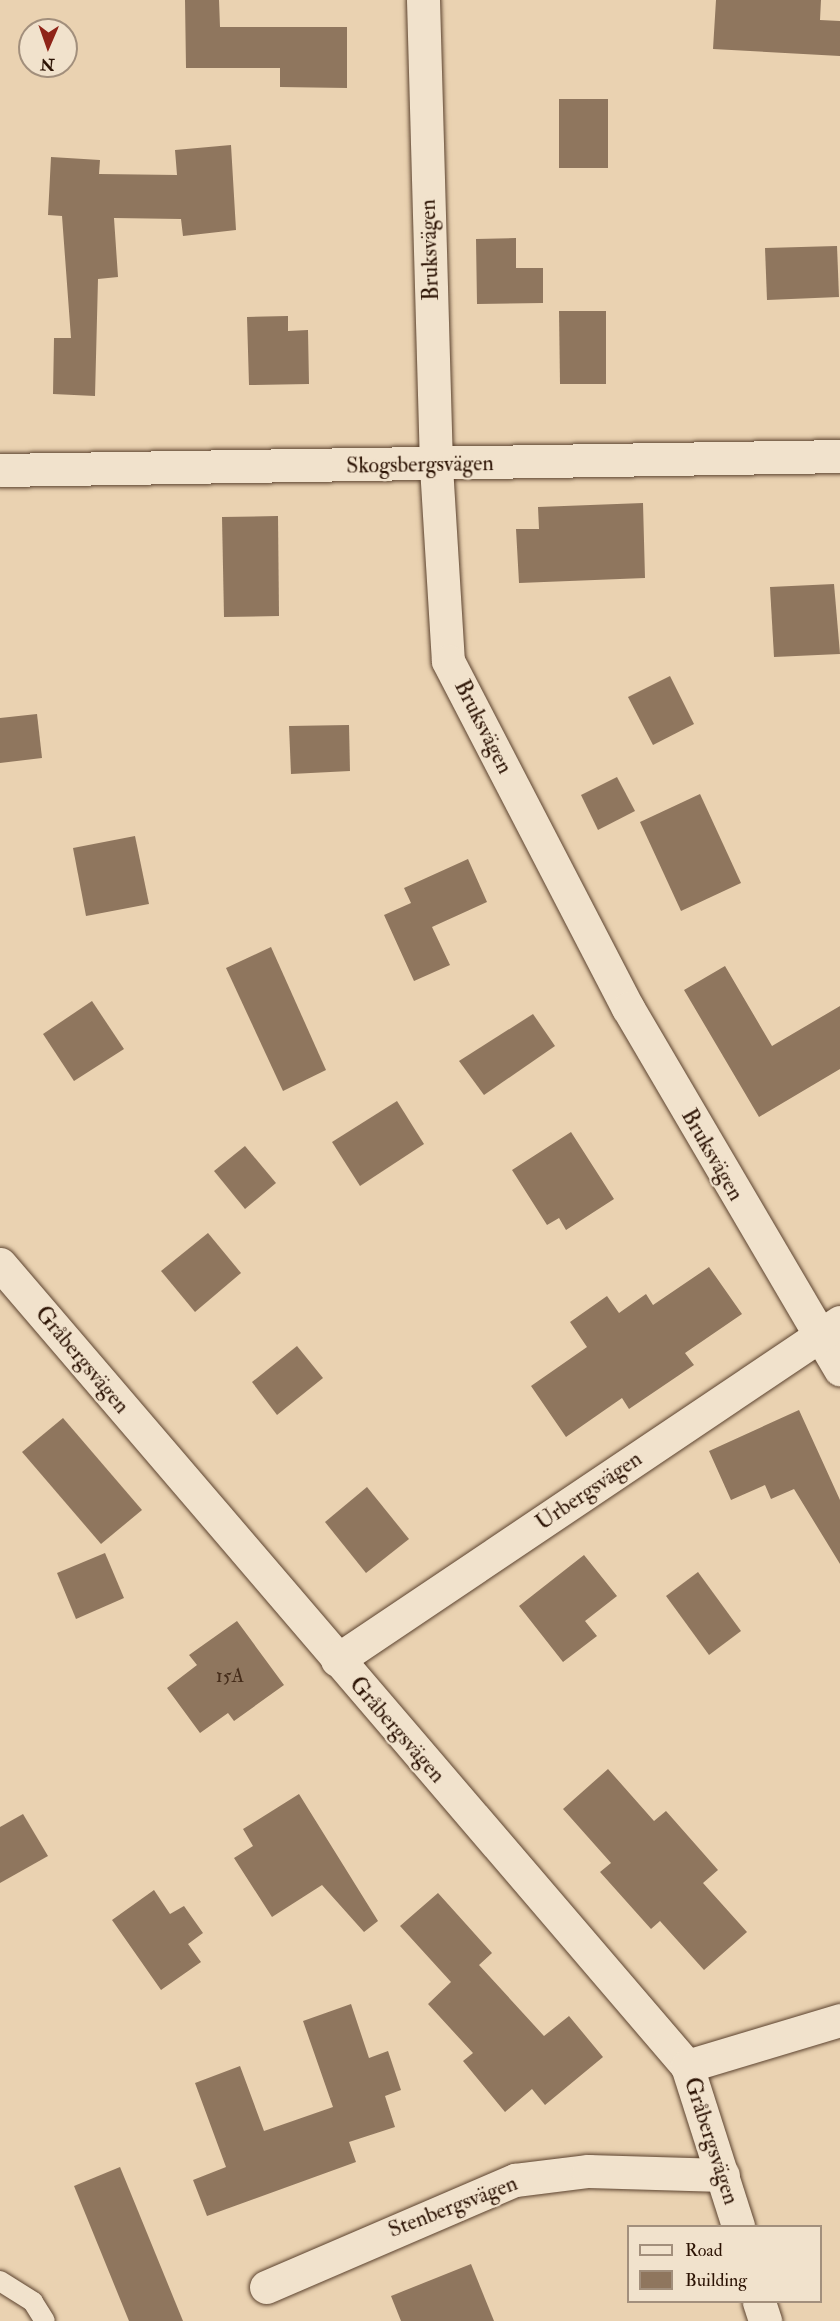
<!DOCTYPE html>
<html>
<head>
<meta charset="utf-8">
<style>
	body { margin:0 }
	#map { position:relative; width:840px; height:2321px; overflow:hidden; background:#ead2b1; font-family:"IM FELL Double Pica",serif }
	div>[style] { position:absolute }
	.building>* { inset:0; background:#8f765e }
	.roads { filter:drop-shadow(0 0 2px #5c432f) drop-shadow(0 0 2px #5c432f) }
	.service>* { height:20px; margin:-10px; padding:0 10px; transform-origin:10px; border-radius:10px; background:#f1e2cc }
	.minor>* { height:33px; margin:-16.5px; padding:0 16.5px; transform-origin:16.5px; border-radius:16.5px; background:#f1e2cc }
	span { translate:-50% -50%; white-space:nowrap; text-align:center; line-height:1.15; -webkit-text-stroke:4.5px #f1e2cc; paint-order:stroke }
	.number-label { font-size:20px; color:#452c1a }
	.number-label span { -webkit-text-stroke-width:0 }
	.street-label { font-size:22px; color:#2c1304 }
	.legend { position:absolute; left:627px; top:2225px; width:195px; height:78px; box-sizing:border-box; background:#f1e2cc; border:2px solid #a28f7c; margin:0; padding:8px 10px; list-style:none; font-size:18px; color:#2c1304 }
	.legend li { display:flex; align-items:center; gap:12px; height:30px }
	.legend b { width:30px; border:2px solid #a28f7c }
	.north { position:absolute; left:18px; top:18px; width:60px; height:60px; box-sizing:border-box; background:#f1e2cc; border:2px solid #a28f7c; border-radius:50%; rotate:182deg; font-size:16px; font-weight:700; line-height:24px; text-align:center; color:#2c1304 }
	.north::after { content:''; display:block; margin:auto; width:21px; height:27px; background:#8f2418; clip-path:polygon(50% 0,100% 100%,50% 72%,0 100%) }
</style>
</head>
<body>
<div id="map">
	<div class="building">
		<i style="clip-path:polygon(185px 0,219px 0,220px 27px,347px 27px,347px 88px,280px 87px,280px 68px,186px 68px)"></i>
		<i style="clip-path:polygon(716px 0,821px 0,820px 20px,840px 21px,840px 56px,713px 49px)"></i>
		<i style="clip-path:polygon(559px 99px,608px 99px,608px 168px,559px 168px)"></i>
		<i style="clip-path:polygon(231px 145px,236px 230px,183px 236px,181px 219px,114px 218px,118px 277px,98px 279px,95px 396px,53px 394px,54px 338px,71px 338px,62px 216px,48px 215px,51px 157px,100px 160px,99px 174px,177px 175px,175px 150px)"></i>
		<i style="clip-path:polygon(516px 238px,516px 268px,543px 268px,543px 303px,477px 304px,476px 239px)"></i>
		<i style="clip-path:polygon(837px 246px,839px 297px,767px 300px,765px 248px)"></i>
		<i style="clip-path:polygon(559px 311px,606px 311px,606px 384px,560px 384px)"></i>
		<i style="clip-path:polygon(288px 316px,288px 331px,308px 330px,309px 384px,249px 385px,247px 317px)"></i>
		<i style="clip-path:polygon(643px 503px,645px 578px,519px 583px,516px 529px,539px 529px,538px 507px)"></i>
		<i style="clip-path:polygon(278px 516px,279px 616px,224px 617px,222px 517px)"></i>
		<i style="clip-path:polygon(834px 584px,840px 654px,774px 657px,770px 587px)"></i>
		<i style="clip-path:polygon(670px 676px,694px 724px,653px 745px,628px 697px)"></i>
		<i style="clip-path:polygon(37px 714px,42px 758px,0 763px,0 718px)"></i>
		<i style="clip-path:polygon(349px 725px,350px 771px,291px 774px,289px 726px)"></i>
		<i style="clip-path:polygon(617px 777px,635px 811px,598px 830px,581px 795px)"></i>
		<i style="clip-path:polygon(700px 794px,741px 883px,681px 911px,640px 822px)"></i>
		<i style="clip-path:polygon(135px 836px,149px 904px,86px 916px,73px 848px)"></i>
		<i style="clip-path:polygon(468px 859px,487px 902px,432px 927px,450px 965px,414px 981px,384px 915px,411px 903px,404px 888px)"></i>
		<i style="clip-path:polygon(271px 947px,326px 1070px,283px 1091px,226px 968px)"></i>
		<i style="clip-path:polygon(725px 966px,772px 1046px,840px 1006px,840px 1069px,759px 1117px,684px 990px)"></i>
		<i style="clip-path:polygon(92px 1001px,124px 1049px,74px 1081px,43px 1034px)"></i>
		<i style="clip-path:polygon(533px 1014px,555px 1046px,484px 1095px,459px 1061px)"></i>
		<i style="clip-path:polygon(397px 1101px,424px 1144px,360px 1186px,332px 1142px)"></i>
		<i style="clip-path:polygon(571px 1132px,614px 1199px,566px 1230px,559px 1218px,547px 1225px,512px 1170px)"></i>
		<i style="clip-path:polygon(245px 1146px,276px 1183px,245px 1209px,214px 1171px)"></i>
		<i style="clip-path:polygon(208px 1233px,241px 1273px,195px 1312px,161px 1271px)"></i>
		<i style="clip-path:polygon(709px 1267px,742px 1314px,685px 1353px,694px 1365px,629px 1409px,622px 1398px,566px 1437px,531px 1386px,587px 1347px,570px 1322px,607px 1296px,619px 1313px,646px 1294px,653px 1305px)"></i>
		<i style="clip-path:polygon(297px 1346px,323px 1378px,277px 1415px,252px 1382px)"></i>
		<i style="clip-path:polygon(799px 1410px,840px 1500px,840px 1564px,794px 1489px,771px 1499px,765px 1485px,731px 1500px,709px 1451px)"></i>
		<i style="clip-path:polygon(63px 1418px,142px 1510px,101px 1544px,22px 1452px)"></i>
		<i style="clip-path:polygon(367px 1487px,409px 1539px,366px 1573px,325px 1522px)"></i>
		<i style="clip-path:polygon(105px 1553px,124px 1598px,76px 1619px,57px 1573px)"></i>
		<i style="clip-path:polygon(584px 1555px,617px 1596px,585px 1621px,597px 1636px,563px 1662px,519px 1606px)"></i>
		<i style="clip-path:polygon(698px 1572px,741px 1631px,709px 1655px,666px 1596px)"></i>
		<i style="clip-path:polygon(237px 1621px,284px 1685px,234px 1721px,228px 1713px,200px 1733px,167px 1688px,197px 1665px,189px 1655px)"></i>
		<i style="clip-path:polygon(608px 1769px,654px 1821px,666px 1811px,718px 1870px,703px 1883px,747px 1932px,704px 1970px,660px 1921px,651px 1929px,600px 1872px,611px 1863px,563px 1809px)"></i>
		<i style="clip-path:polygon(299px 1794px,378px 1921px,364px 1932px,322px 1885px,272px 1917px,234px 1858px,253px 1846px,243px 1829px)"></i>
		<i style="clip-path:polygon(23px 1814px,48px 1856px,0 1883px,0 1827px)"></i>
		<i style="clip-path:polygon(154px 1890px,170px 1914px,184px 1906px,203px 1933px,188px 1944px,201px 1962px,161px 1990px,112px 1920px)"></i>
		<i style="clip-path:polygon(438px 1893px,492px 1953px,479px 1965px,544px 2036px,569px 2016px,603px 2057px,545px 2105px,532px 2089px,505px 2112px,463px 2061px,473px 2053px,428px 2004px,451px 1982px,400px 1926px)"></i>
		<i style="clip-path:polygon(351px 2004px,369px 2058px,388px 2051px,401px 2090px,385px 2096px,395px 2127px,349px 2142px,356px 2162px,207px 2216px,193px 2180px,226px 2167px,195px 2083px,240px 2066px,264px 2131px,333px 2107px,303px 2021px)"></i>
		<i style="clip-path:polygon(120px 2167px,183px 2321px,129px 2321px,74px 2186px)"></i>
		<i style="clip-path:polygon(471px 2264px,494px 2321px,401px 2321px,391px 2296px)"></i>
	</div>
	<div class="roads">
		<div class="service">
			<i style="left:0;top:2281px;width:39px;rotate:32deg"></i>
			<i style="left:33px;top:2302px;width:22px;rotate:58deg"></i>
		</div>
		<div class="minor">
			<i style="left:423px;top:0;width:466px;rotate:88.4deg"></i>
			<i style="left:436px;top:466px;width:195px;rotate:86.5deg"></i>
			<i style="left:448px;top:661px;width:391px;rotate:62.6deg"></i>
			<i style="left:628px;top:1008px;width:419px;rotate:59.6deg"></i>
			<i style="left:0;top:470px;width:840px;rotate:-0.95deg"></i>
			<i style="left:0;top:1264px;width:1056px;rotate:49.42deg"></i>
			<i style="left:687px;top:2066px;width:168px;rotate:72.3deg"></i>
			<i style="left:337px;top:1660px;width:606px;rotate:-33.9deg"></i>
			<i style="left:687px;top:2066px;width:160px;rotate:-16.7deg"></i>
			<i style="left:266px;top:2287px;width:271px;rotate:-23.3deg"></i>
			<i style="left:515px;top:2180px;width:74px;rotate:-7deg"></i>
			<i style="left:588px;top:2171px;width:135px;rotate:1.7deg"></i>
			<i style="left:759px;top:2302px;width:20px;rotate:72deg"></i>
		</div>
	</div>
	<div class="number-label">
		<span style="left:230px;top:1675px">15A</span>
	</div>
	<div class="street-label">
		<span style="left:430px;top:250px;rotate:-92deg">Bruksvägen</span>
		<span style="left:420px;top:465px;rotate:-1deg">Skogsbergsvägen</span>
		<span style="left:483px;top:727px;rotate:63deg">Bruksvägen</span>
		<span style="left:712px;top:1155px;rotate:60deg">Bruksvägen</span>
		<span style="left:82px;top:1360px;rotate:50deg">Gråbergsvägen</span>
		<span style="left:589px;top:1491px;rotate:-34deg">Urbergsvägen</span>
		<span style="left:397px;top:1730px;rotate:49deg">Gråbergsvägen</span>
		<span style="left:711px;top:2141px;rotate:72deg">Gråbergsvägen</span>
		<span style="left:453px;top:2207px;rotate:-21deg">Stenbergsvägen</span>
	</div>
	<ul class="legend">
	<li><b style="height:8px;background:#f1e2cc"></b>Road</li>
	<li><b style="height:16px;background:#8f765e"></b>Building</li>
	</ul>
	<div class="north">N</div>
</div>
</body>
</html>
